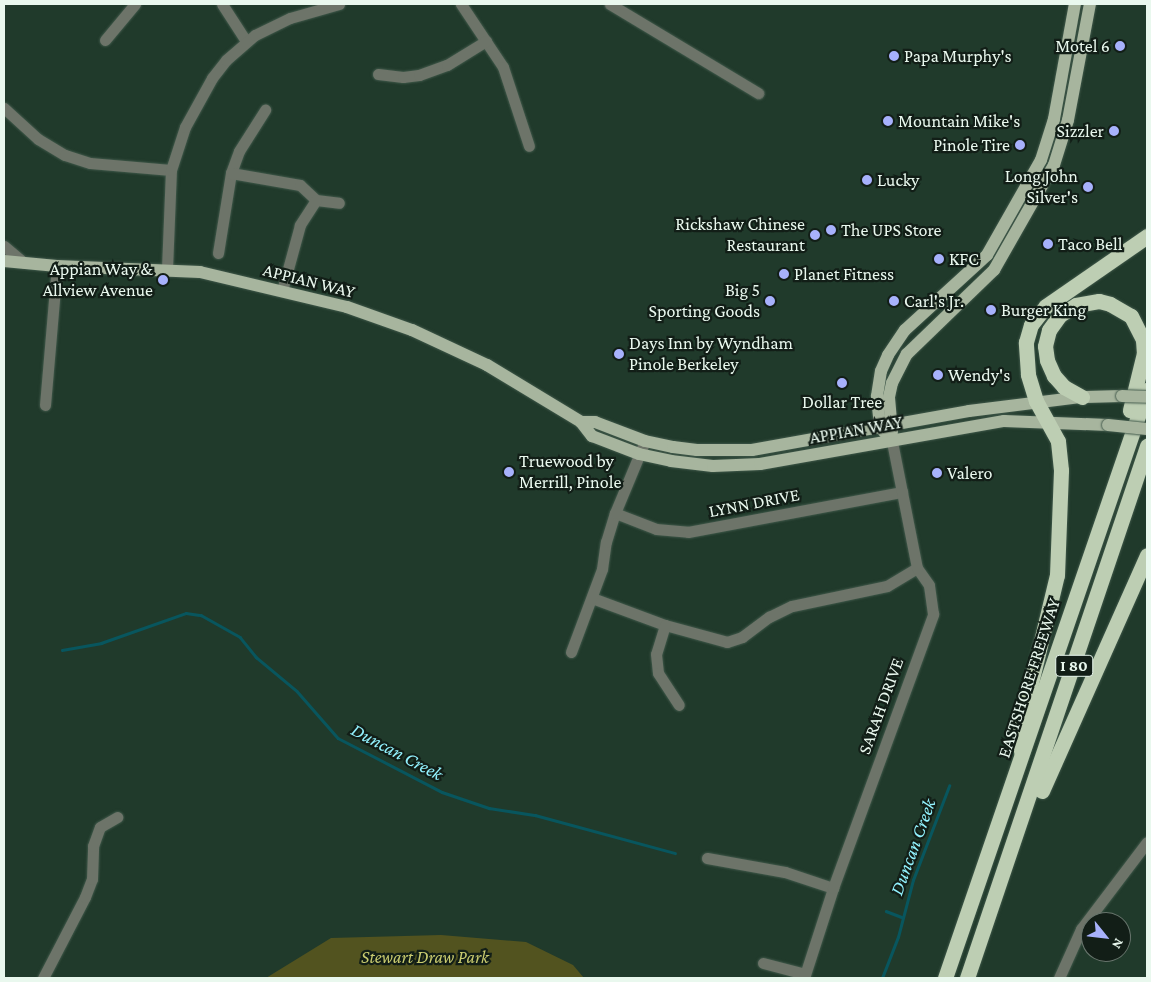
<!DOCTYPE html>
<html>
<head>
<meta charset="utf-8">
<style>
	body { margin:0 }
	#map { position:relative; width:1151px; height:982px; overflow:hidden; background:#203a2b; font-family:"Crimson Pro",serif }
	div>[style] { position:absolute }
	.green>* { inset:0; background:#52531f }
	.stream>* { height:2.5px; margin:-1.25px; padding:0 1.25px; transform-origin:1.25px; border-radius:1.25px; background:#08565e }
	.roads { filter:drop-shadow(0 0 1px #40584a) drop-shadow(0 0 1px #40584a) }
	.minor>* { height:11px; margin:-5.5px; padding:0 5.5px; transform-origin:5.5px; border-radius:5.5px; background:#6d7469 }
	.major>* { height:12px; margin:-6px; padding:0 6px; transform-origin:6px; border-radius:6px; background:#a7b59e }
	.highway>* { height:15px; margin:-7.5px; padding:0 7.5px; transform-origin:7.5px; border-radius:7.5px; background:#bdceb3 }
	.bridges { filter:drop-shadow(0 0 1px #40584a) drop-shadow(0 0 1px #40584a) }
	.major-bridge>* { height:12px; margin:-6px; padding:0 6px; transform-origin:6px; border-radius:6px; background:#a7b59e }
	.dots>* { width:14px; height:14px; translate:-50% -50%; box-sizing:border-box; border:2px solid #121e17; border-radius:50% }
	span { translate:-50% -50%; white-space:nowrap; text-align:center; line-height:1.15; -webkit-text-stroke:4.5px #121e17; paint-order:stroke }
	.shield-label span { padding:1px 4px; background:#121e17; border:1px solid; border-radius:4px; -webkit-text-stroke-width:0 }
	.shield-label { font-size:16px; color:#e9f8ee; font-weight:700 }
	.poi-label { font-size:18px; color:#e9f8ee }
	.right { translate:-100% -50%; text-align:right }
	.left { translate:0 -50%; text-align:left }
	.street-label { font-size:18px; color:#e9f8ee }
	.park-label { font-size:18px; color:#cacc70; font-style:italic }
	.water-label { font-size:19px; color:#92f2fe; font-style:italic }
	.frame { position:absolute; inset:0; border:5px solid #e9f8ee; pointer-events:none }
	.north { position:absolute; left:1081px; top:912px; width:50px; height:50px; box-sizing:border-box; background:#121e17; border:1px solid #68756d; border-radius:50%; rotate:119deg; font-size:14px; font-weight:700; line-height:20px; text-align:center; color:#e9f8ee }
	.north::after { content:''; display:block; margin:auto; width:18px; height:22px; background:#a7b1fc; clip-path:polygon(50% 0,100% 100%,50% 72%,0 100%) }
</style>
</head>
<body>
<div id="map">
	<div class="green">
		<i style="clip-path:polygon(441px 935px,526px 942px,573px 965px,584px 978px,266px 978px,331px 938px)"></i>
	</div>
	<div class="stream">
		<i style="left:62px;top:650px;width:40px;rotate:-10deg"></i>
		<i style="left:101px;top:643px;width:90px;rotate:-19.4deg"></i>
		<i style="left:186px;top:613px;width:15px;rotate:8deg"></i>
		<i style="left:201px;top:615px;width:45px;rotate:29.4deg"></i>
		<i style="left:240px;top:637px;width:26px;rotate:51deg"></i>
		<i style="left:256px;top:657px;width:53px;rotate:39.7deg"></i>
		<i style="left:297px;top:691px;width:62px;rotate:48.9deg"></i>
		<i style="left:338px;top:738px;width:117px;rotate:27.4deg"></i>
		<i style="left:442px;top:792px;width:50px;rotate:18.8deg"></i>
		<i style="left:489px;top:808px;width:47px;rotate:8.7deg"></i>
		<i style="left:535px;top:815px;width:145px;rotate:15.2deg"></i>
		<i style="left:886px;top:911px;width:17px;rotate:21deg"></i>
		<i style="left:882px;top:978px;width:44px;rotate:-68.7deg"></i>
		<i style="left:898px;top:937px;width:59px;rotate:-75.3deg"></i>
		<i style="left:913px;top:880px;width:101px;rotate:-69deg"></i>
	</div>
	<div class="roads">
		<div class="minor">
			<i style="left:222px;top:4px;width:44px;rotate:57deg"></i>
			<i style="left:461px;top:4px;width:76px;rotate:56.3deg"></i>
			<i style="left:503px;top:67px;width:83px;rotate:71.8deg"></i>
			<i style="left:610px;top:4px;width:173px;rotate:31deg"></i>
			<i style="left:105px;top:40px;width:47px;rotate:-50.2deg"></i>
			<i style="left:378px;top:74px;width:25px;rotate:7deg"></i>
			<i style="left:403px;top:77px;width:16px;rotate:-7deg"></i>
			<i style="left:419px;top:75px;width:30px;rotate:-20deg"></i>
			<i style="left:447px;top:65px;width:46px;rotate:-31.6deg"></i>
			<i style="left:4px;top:108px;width:46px;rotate:42.4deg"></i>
			<i style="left:38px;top:139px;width:31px;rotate:31deg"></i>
			<i style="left:65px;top:155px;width:26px;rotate:18deg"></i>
			<i style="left:90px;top:163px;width:81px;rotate:4.9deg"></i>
			<i style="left:231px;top:173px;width:23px;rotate:-70deg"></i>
			<i style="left:239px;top:151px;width:49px;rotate:-57.6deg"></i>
			<i style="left:316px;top:200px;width:23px;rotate:7deg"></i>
			<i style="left:4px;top:246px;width:26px;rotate:40deg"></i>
			<i style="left:218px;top:253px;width:81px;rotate:-80.8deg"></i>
			<i style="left:231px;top:173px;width:70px;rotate:9.9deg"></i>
			<i style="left:300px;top:185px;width:22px;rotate:43deg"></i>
			<i style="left:316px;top:200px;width:30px;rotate:123deg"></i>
			<i style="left:300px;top:225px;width:68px;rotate:105.3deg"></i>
			<i style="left:167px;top:269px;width:99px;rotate:-87.7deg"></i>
			<i style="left:171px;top:170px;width:45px;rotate:-72deg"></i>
			<i style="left:185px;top:127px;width:56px;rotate:-61.1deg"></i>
			<i style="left:212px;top:78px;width:23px;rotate:-52deg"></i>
			<i style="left:226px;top:60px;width:38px;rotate:-41deg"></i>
			<i style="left:255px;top:35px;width:39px;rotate:-26deg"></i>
			<i style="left:290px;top:18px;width:51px;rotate:-15.9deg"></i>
			<i style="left:45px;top:405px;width:140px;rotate:-85.1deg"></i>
			<i style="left:615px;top:513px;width:44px;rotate:21.3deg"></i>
			<i style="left:656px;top:529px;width:32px;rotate:5deg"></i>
			<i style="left:688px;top:532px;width:218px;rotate:-10.6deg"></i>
			<i style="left:592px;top:598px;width:78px;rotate:20.3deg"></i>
			<i style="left:665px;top:625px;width:64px;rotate:15.3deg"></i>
			<i style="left:727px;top:642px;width:16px;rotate:-18deg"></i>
			<i style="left:742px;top:637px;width:34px;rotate:-37deg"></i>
			<i style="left:769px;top:617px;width:25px;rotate:-26deg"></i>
			<i style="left:792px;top:606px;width:97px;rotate:-11.9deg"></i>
			<i style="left:887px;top:586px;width:35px;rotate:-31deg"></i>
			<i style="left:665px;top:625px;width:30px;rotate:107deg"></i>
			<i style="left:656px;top:654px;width:19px;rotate:84deg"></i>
			<i style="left:658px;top:673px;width:38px;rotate:57deg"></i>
			<i style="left:571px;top:652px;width:89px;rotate:-69.5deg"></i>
			<i style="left:602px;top:569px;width:27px;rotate:-82deg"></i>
			<i style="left:606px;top:542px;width:30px;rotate:-73deg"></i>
			<i style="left:615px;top:513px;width:78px;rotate:-67.4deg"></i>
			<i style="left:707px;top:858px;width:79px;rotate:10.2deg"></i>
			<i style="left:785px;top:872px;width:51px;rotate:18.4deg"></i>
			<i style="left:763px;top:963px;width:43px;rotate:14.7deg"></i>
			<i style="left:43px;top:978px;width:91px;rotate:-62.6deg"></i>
			<i style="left:85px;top:897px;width:19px;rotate:-69deg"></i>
			<i style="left:92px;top:879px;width:33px;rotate:-88deg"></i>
			<i style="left:93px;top:846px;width:20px;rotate:-70deg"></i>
			<i style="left:100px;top:827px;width:20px;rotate:-30deg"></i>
			<i style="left:804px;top:978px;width:95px;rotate:-72.1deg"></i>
			<i style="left:833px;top:888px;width:292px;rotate:-69.9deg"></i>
			<i style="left:933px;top:614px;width:29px;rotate:-98deg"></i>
			<i style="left:929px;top:585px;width:21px;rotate:-125deg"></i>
			<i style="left:917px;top:568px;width:128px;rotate:-101.2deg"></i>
			<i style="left:1059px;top:978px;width:54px;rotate:-65.8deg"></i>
			<i style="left:1081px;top:929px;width:109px;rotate:-52.8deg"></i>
		</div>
		<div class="major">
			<i style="left:4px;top:261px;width:53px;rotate:5.4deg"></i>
			<i style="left:57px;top:266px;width:143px;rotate:2.4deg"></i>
			<i style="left:200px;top:272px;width:151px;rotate:13.4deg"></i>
			<i style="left:347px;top:307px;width:69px;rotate:19.5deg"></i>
			<i style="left:412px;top:330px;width:83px;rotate:25deg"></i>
			<i style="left:487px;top:365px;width:110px;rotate:31.2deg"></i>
			<i style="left:581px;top:422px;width:18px;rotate:52deg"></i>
			<i style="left:592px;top:436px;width:50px;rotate:21deg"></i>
			<i style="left:639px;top:454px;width:33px;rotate:12deg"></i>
			<i style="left:671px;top:461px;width:42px;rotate:6.8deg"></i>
			<i style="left:713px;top:466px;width:47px;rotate:-2.4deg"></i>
			<i style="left:760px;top:464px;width:248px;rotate:-10deg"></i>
			<i style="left:1004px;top:421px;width:104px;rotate:2.2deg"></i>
			<i style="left:581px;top:422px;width:14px"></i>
			<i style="left:595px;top:422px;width:53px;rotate:20.8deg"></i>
			<i style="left:645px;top:441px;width:29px;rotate:12deg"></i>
			<i style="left:673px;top:447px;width:24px;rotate:7deg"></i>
			<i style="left:697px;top:450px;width:55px"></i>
			<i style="left:752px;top:450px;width:220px;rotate:-10.2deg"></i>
			<i style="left:969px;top:411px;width:114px;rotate:-7.1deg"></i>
			<i style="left:1082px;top:397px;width:40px;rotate:-1.4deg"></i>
			<i style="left:884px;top:432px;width:7px;rotate:-124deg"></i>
			<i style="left:880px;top:426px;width:30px;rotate:-96deg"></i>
			<i style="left:877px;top:396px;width:25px;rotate:-81deg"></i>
			<i style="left:881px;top:371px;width:17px;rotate:-66deg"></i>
			<i style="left:888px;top:355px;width:30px;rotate:-56deg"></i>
			<i style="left:905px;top:330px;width:111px;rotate:-42.4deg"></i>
			<i style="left:987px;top:255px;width:109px;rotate:-60.4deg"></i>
			<i style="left:1041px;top:160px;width:43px;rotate:-72.4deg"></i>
			<i style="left:1054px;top:119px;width:117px;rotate:-79.7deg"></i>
			<i style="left:892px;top:432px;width:35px;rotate:-95deg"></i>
			<i style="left:889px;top:397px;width:14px;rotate:-78deg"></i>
			<i style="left:892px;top:383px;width:33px;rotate:-63deg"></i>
			<i style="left:907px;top:354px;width:121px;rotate:-44deg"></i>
			<i style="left:994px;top:270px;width:121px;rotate:-60.3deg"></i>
			<i style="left:1054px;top:165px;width:47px;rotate:-72.7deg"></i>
			<i style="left:1068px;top:120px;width:118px;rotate:-79.3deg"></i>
		</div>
		<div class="highway">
			<i style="left:1082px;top:397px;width:21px;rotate:-151deg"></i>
			<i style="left:1064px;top:387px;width:15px;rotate:-132deg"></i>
			<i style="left:1054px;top:376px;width:17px;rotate:-114deg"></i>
			<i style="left:1047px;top:360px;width:14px;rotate:-98deg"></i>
			<i style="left:1045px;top:346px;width:16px;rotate:-76deg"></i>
			<i style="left:1049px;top:330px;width:19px;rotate:-54deg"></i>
			<i style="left:1060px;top:315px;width:19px;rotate:-32deg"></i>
			<i style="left:1076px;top:305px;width:23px;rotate:-10deg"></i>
			<i style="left:1099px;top:301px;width:11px;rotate:15deg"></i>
			<i style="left:1110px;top:304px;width:24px;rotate:30deg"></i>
			<i style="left:1131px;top:316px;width:27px;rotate:63deg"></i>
			<i style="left:1143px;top:340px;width:13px;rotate:86deg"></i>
			<i style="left:1144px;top:353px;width:59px;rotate:103.8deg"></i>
			<i style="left:1021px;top:751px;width:22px;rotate:-93deg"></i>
			<i style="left:1020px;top:729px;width:158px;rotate:-76.5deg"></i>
			<i style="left:1057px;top:575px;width:105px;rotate:-87.8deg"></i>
			<i style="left:1061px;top:470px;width:29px;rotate:-96deg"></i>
			<i style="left:1058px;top:441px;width:46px;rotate:-118.8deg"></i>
			<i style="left:1036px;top:401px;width:28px;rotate:-107deg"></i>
			<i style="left:1028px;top:374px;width:32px;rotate:-94deg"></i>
			<i style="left:1026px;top:342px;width:18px;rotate:-74deg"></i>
			<i style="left:1031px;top:325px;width:24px;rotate:-52deg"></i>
			<i style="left:1046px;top:306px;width:123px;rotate:-34.7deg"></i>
			<i style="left:1042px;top:791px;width:258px;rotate:-66deg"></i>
			<i style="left:945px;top:978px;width:622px;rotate:-71.04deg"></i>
			<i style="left:967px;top:978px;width:562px;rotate:-71.31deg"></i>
		</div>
	</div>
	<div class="bridges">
		<div class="major-bridge">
			<i style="left:1122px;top:396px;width:25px;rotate:2deg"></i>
			<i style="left:1108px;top:425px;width:39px;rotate:6deg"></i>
		</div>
	</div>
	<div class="dots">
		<i style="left:1120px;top:46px;background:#a7b1fc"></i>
		<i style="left:894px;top:56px;background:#a7b1fc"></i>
		<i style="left:888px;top:121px;background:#a7b1fc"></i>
		<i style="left:1114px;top:131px;background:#a7b1fc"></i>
		<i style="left:1020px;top:145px;background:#a7b1fc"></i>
		<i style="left:867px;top:180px;background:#a7b1fc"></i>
		<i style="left:1088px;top:187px;background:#a7b1fc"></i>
		<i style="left:831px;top:230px;background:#a7b1fc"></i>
		<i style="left:815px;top:235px;background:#a7b1fc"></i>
		<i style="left:1048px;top:244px;background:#a7b1fc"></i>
		<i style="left:939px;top:259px;background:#a7b1fc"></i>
		<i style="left:784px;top:274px;background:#a7b1fc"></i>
		<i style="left:163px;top:280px;background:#a7b1fc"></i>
		<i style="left:770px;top:301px;background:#a7b1fc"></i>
		<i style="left:894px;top:301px;background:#a7b1fc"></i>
		<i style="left:991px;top:310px;background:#a7b1fc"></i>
		<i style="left:619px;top:354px;background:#a7b1fc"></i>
		<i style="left:938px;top:375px;background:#a7b1fc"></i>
		<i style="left:842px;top:383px;background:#a7b1fc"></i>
		<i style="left:509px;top:472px;background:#a7b1fc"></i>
		<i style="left:937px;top:473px;background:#a7b1fc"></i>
	</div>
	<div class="shield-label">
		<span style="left:1074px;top:666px">I 80</span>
	</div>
	<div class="poi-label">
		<span class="right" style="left:1110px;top:46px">Motel 6</span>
		<span class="left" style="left:904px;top:56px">Papa Murphy's</span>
		<span class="left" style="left:898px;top:121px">Mountain Mike's</span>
		<span class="right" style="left:1104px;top:131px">Sizzler</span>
		<span class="right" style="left:1010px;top:145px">Pinole Tire</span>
		<span class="right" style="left:1078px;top:187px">Long John<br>Silver's</span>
		<span class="left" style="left:877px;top:180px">Lucky</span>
		<span class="right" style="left:805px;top:235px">Rickshaw Chinese<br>Restaurant</span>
		<span class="left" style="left:841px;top:230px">The UPS Store</span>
		<span class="left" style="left:1058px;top:244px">Taco Bell</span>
		<span class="left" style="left:949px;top:259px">KFC</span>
		<span class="right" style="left:153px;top:280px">Appian Way &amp;<br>Allview Avenue</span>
		<span class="left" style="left:794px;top:274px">Planet Fitness</span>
		<span class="right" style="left:760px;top:301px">Big 5<br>Sporting Goods</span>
		<span class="left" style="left:904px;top:301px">Carl's Jr.</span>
		<span class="left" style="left:1001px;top:310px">Burger King</span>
		<span class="left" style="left:629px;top:354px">Days Inn by Wyndham<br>Pinole Berkeley</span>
		<span class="left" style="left:948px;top:375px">Wendy's</span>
		<span style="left:842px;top:402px">Dollar Tree</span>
		<span class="left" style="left:519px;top:472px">Truewood by<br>Merrill, Pinole</span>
		<span class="left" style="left:947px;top:473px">Valero</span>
	</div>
	<div class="street-label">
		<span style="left:309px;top:281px;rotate:14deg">APPIAN WAY</span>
		<span style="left:856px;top:430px;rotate:-10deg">APPIAN WAY</span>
		<span style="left:754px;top:503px;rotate:-11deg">LYNN DRIVE</span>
		<span style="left:1029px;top:678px;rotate:-72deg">EASTSHORE FREEWAY</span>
		<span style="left:881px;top:706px;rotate:-70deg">SARAH DRIVE</span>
	</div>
	<div class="park-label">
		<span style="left:425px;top:957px">Stewart Draw Park</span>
	</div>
	<div class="water-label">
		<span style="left:397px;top:752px;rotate:28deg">Duncan Creek</span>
		<span style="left:913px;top:847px;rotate:-70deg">Duncan Creek</span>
	</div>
	<div class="frame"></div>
	<div class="north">N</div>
</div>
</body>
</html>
